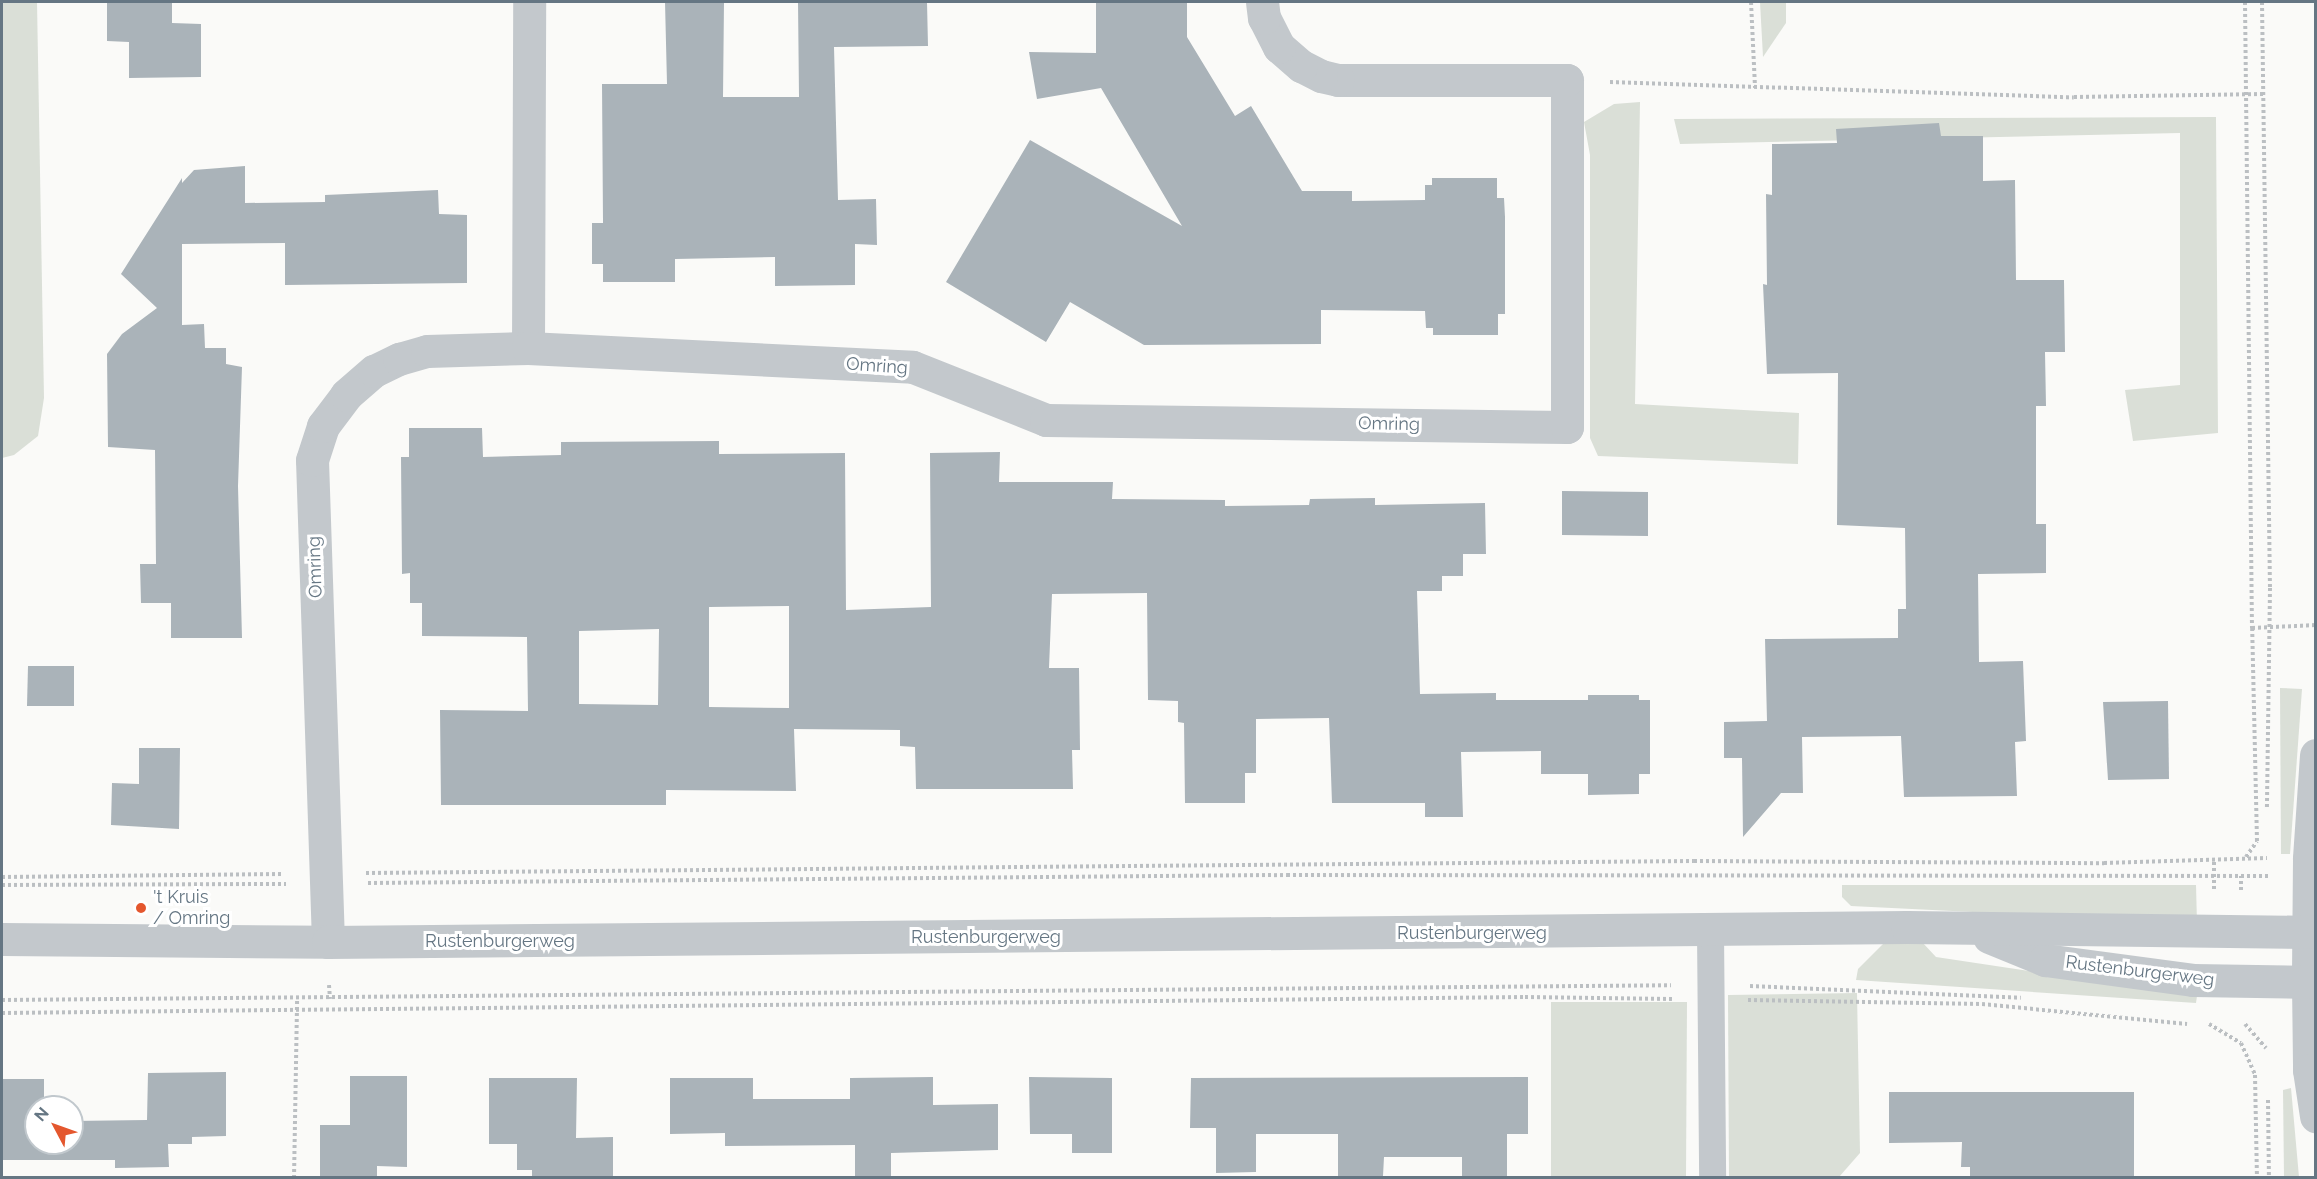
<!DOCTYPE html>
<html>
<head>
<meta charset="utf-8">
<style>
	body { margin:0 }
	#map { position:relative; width:2317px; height:1179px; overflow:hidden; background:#fafaf8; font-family:Raleway,sans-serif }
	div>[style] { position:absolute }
	.green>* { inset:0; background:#dadfd7 }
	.building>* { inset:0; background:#aab3b9 }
	.path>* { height:4px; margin-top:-2px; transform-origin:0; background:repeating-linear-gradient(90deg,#bbbfc2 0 3px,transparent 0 6px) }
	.service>* { height:27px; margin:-13.5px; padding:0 13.5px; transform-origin:13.5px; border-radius:13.5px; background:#c3c8cc }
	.minor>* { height:33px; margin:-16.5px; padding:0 16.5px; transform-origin:16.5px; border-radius:16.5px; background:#c3c8cc }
	.tertiary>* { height:33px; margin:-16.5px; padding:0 16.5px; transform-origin:16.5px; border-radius:16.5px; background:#c3c8cc }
	.dots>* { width:16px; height:16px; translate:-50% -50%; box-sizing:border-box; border:3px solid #fff; border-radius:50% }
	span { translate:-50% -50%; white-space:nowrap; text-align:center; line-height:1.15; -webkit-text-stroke:6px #fff; paint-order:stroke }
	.street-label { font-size:18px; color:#657683 }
	.poi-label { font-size:18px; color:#657683 }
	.left { translate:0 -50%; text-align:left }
	.frame { position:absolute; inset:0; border:3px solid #657683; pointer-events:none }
	.north { position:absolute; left:24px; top:1095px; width:60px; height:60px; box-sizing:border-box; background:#fff; border:2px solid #c1c8cd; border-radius:50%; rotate:311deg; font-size:16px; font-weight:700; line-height:24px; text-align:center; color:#657683 }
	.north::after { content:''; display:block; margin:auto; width:21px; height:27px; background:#e4572e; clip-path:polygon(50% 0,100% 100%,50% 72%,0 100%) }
</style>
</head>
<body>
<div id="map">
	<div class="green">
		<i style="clip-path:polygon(2px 2px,37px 2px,44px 398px,38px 436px,14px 455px,2px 458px)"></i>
		<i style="clip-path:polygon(1760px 2px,1786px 2px,1786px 23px,1763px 57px)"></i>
		<i style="clip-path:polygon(1640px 102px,1635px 404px,1799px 413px,1798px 464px,1598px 456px,1590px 438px,1590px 155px,1584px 122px,1614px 104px)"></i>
		<i style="clip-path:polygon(2216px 117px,2218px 433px,2133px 441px,2125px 390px,2180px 385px,2180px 133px,1680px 144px,1674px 119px)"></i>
		<i style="clip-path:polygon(2280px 688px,2302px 689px,2290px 854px,2281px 854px)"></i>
		<i style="clip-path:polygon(1842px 885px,2196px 885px,2197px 923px,1851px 906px,1842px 897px)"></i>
		<i style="clip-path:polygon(1887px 940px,1922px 942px,1936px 957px,2197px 996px,2196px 1003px,1856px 980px,1858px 969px)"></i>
		<i style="clip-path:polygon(1857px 993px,1860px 1153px,1839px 1177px,1729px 1177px,1728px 995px)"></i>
		<i style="clip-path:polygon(1551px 1002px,1687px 1002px,1686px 1177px,1551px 1177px)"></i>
		<i style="clip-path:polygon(2291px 1088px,2299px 1177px,2284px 1177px,2283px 1090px)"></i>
	</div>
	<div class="building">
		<i style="clip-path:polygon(107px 2px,172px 2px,172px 23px,201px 24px,201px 77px,129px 78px,129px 42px,107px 41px)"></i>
		<i style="clip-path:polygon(665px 2px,724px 2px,723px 97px,799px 97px,798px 2px,927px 2px,928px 46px,834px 47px,838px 200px,876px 199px,877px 245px,855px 244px,855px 285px,775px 286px,775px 257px,675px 259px,675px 282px,603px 282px,603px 264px,592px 264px,592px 223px,603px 223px,602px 84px,667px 84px)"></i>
		<i style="clip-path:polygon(1096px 2px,1187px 2px,1187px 37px,1235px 116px,1251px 106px,1302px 191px,1352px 191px,1352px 201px,1425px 200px,1425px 185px,1432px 185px,1432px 178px,1497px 178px,1497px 198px,1504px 198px,1505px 217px,1505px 314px,1498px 314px,1498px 335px,1433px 335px,1433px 328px,1426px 328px,1425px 311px,1321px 310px,1321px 344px,1144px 345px,1070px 302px,1046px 342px,946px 282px,1030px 140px,1182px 226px,1101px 88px,1037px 99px,1029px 52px,1096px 53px)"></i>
		<i style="clip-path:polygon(1939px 123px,1941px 136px,1983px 136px,1983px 181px,2015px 180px,2016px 280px,2064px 280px,2065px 352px,2045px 352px,2046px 406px,2036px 406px,2036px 524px,2046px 524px,2046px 573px,1978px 574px,1979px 662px,2023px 661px,2026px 741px,2015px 742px,2017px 796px,1904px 797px,1901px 736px,1802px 737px,1803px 793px,1781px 793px,1743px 837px,1742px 758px,1724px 758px,1724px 722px,1767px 721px,1765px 639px,1898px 638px,1898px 609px,1906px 609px,1905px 528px,1837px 525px,1838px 373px,1767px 374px,1763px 284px,1767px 285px,1766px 194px,1772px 195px,1772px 144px,1837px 143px,1836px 129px)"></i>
		<i style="clip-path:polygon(245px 166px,245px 203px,325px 202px,325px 195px,438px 190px,439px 214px,467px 215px,467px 283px,285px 285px,285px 243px,182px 244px,182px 325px,204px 324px,205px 348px,226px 348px,226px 364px,242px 367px,238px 486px,242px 638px,171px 638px,171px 603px,141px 603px,140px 564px,156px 564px,155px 450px,108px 447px,107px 354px,122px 334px,157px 308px,121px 274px,182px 178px,182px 183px,194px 170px)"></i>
		<i style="clip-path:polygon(evenodd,409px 428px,482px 428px,483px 457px,561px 455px,561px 442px,719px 441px,719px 454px,845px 453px,846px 610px,931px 607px,930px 453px,1000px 452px,999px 482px,1113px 482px,1112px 499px,1225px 500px,1225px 506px,1309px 505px,1310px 499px,1375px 498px,1375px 505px,1485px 503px,1486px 554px,1463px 554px,1463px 576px,1442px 576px,1442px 591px,1417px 591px,1420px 694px,1496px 693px,1496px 700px,1588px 700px,1588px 695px,1639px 695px,1639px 700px,1650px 700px,1650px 774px,1639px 774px,1639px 794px,1588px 795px,1588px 774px,1541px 774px,1541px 751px,1461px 752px,1463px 817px,1425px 817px,1425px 803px,1332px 803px,1329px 718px,1256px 719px,1256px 773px,1245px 773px,1245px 803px,1185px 803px,1184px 723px,1178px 722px,1178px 701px,1148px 700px,1147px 593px,1052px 594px,1049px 668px,1079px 668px,1080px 750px,1072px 750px,1073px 789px,916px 789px,915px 747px,900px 746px,900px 730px,794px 729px,796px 791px,666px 790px,666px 805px,441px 805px,440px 710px,528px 711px,527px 637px,422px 636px,422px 603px,410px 603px,410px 573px,402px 574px,401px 457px,409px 457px,409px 428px,789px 606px,789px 708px,709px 707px,709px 607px,789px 606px,409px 428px,659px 629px,658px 705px,579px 704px,579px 631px,659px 629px)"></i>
		<i style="clip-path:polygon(1562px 491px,1648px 492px,1648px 536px,1562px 535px)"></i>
		<i style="clip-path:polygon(28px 666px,74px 666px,74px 706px,27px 706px)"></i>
		<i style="clip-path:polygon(2168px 701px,2169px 779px,2108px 780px,2103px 702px)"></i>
		<i style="clip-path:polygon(139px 748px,180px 748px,179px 829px,111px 825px,112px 783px,139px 784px)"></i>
		<i style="clip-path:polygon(226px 1072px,226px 1136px,192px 1137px,192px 1144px,168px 1144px,169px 1167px,115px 1168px,115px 1160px,2px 1160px,2px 1079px,44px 1079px,44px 1107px,36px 1107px,36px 1143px,72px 1143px,72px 1121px,147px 1120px,148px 1073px)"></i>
		<i style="clip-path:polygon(350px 1076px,407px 1076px,407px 1167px,377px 1166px,377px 1178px,320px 1178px,320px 1125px,350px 1125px)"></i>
		<i style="clip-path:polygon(933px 1077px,933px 1105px,998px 1104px,998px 1150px,891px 1153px,891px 1178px,855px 1178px,855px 1145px,725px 1146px,725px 1133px,670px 1134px,670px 1078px,753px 1078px,753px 1099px,850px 1099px,850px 1078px)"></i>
		<i style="clip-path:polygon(1029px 1077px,1112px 1078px,1112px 1153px,1072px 1153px,1072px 1134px,1030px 1134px)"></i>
		<i style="clip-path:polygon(1528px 1077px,1528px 1134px,1507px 1134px,1507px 1176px,1462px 1176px,1462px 1157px,1384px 1157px,1383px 1176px,1338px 1176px,1338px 1134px,1256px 1134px,1256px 1172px,1216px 1173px,1216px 1128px,1190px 1128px,1191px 1078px)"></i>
		<i style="clip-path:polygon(489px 1078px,577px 1078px,576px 1138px,613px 1137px,613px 1178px,532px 1178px,532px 1170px,517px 1170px,517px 1144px,489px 1144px)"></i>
		<i style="clip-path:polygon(1889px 1092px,2134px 1092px,2134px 1178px,1970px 1178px,1970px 1167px,1961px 1167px,1962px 1142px,1889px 1143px)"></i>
	</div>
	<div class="path">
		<i style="left:1751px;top:2px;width:86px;rotate:87.3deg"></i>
		<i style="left:2245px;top:2px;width:626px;rotate:89.36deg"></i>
		<i style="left:2262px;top:2px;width:586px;rotate:89.22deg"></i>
		<i style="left:2270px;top:588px;width:220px;rotate:90.8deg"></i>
		<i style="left:1610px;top:82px;width:464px;rotate:1.9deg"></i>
		<i style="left:2074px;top:97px;width:189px;rotate:-0.9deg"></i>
		<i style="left:2246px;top:857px;width:19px;rotate:-55deg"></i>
		<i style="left:2257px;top:841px;width:213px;rotate:-91.3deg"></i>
		<i style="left:2252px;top:628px;width:64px;rotate:-2.7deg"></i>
		<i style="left:366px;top:873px;width:1328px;rotate:-0.52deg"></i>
		<i style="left:1694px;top:861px;width:410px;rotate:0.3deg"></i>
		<i style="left:2104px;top:863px;width:163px;rotate:-1.8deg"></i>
		<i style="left:2px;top:877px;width:282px;rotate:-0.6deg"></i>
		<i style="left:368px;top:883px;width:919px;rotate:-0.5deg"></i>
		<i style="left:1287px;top:875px;width:982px;rotate:0.06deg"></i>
		<i style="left:2px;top:885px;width:284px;rotate:-0.2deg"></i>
		<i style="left:2214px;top:889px;width:30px;rotate:-90deg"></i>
		<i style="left:2241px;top:890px;width:14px;rotate:-90deg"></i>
		<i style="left:329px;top:985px;width:14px;rotate:86deg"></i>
		<i style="left:1750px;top:986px;width:271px;rotate:2.5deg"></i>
		<i style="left:2px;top:1000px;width:1669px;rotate:-0.51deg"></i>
		<i style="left:1748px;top:1000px;width:234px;rotate:1deg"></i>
		<i style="left:1982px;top:1004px;width:206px;rotate:5.6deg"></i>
		<i style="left:2px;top:1013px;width:1523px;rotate:-0.6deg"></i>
		<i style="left:1525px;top:997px;width:147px;rotate:0.8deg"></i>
		<i style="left:2209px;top:1024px;width:37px;rotate:31deg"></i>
		<i style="left:2241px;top:1043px;width:35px;rotate:66deg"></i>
		<i style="left:2255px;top:1075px;width:103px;rotate:88.9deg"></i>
		<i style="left:2245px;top:1024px;width:32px;rotate:49deg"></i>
		<i style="left:2268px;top:1100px;width:78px;rotate:89.3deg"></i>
		<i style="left:294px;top:1178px;width:179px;rotate:-89deg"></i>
	</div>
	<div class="service">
		<i style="left:1710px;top:931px;width:247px;rotate:89.5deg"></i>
	</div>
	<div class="minor">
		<i style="left:528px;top:348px;width:346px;rotate:-89.8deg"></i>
		<i style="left:328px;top:942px;width:482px;rotate:-91.9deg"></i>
		<i style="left:312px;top:460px;width:36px;rotate:-72deg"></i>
		<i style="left:323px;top:426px;width:39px;rotate:-53deg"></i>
		<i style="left:346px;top:395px;width:37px;rotate:-41deg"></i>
		<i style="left:374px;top:371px;width:28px;rotate:-26deg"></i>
		<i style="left:399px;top:359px;width:29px;rotate:-16deg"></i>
		<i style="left:427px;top:351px;width:101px;rotate:-1.7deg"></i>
		<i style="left:528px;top:348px;width:385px;rotate:2.8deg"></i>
		<i style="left:913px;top:367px;width:143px;rotate:21.7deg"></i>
		<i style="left:1046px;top:420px;width:521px;rotate:0.77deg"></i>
		<i style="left:1567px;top:427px;width:347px;rotate:-90deg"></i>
		<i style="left:1567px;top:80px;width:229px;rotate:180deg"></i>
		<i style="left:1338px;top:80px;width:17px;rotate:-167deg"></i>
		<i style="left:1321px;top:76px;width:22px;rotate:-153deg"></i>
		<i style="left:1301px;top:66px;width:29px;rotate:-139deg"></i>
		<i style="left:1279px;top:47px;width:33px;rotate:-117deg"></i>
		<i style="left:1264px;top:18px;width:16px;rotate:-97deg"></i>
	</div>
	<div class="tertiary">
		<i style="left:2316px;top:755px;width:104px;rotate:93.9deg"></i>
		<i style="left:2309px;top:859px;width:123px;rotate:90.5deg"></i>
		<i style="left:2308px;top:982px;width:88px;rotate:89.3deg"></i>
		<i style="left:2309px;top:1070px;width:47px;rotate:81.3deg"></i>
		<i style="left:1989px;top:937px;width:61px;rotate:22.3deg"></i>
		<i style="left:2045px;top:960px;width:149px;rotate:7.7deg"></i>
		<i style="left:2193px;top:980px;width:123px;rotate:0.9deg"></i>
		<i style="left:2px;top:939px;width:326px;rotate:0.5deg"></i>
		<i style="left:328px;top:942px;width:1579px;rotate:-0.54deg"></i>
		<i style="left:1907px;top:927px;width:409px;rotate:0.7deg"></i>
	</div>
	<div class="dots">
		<i style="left:141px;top:908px;background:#e4572e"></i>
	</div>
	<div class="street-label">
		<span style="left:877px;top:366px;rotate:4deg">Omring</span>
		<span style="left:1389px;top:424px;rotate:1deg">Omring</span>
		<span style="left:315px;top:567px;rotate:-92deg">Omring</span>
		<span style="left:1472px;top:933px">Rustenburgerweg</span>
		<span style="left:986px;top:937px">Rustenburgerweg</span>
		<span style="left:500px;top:941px">Rustenburgerweg</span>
		<span style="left:2140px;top:971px;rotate:7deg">Rustenburgerweg</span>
	</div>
	<div class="poi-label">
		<span class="left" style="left:153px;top:908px">'t Kruis<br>/ Omring</span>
	</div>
	<div class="frame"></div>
	<div class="north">N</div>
</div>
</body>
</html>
